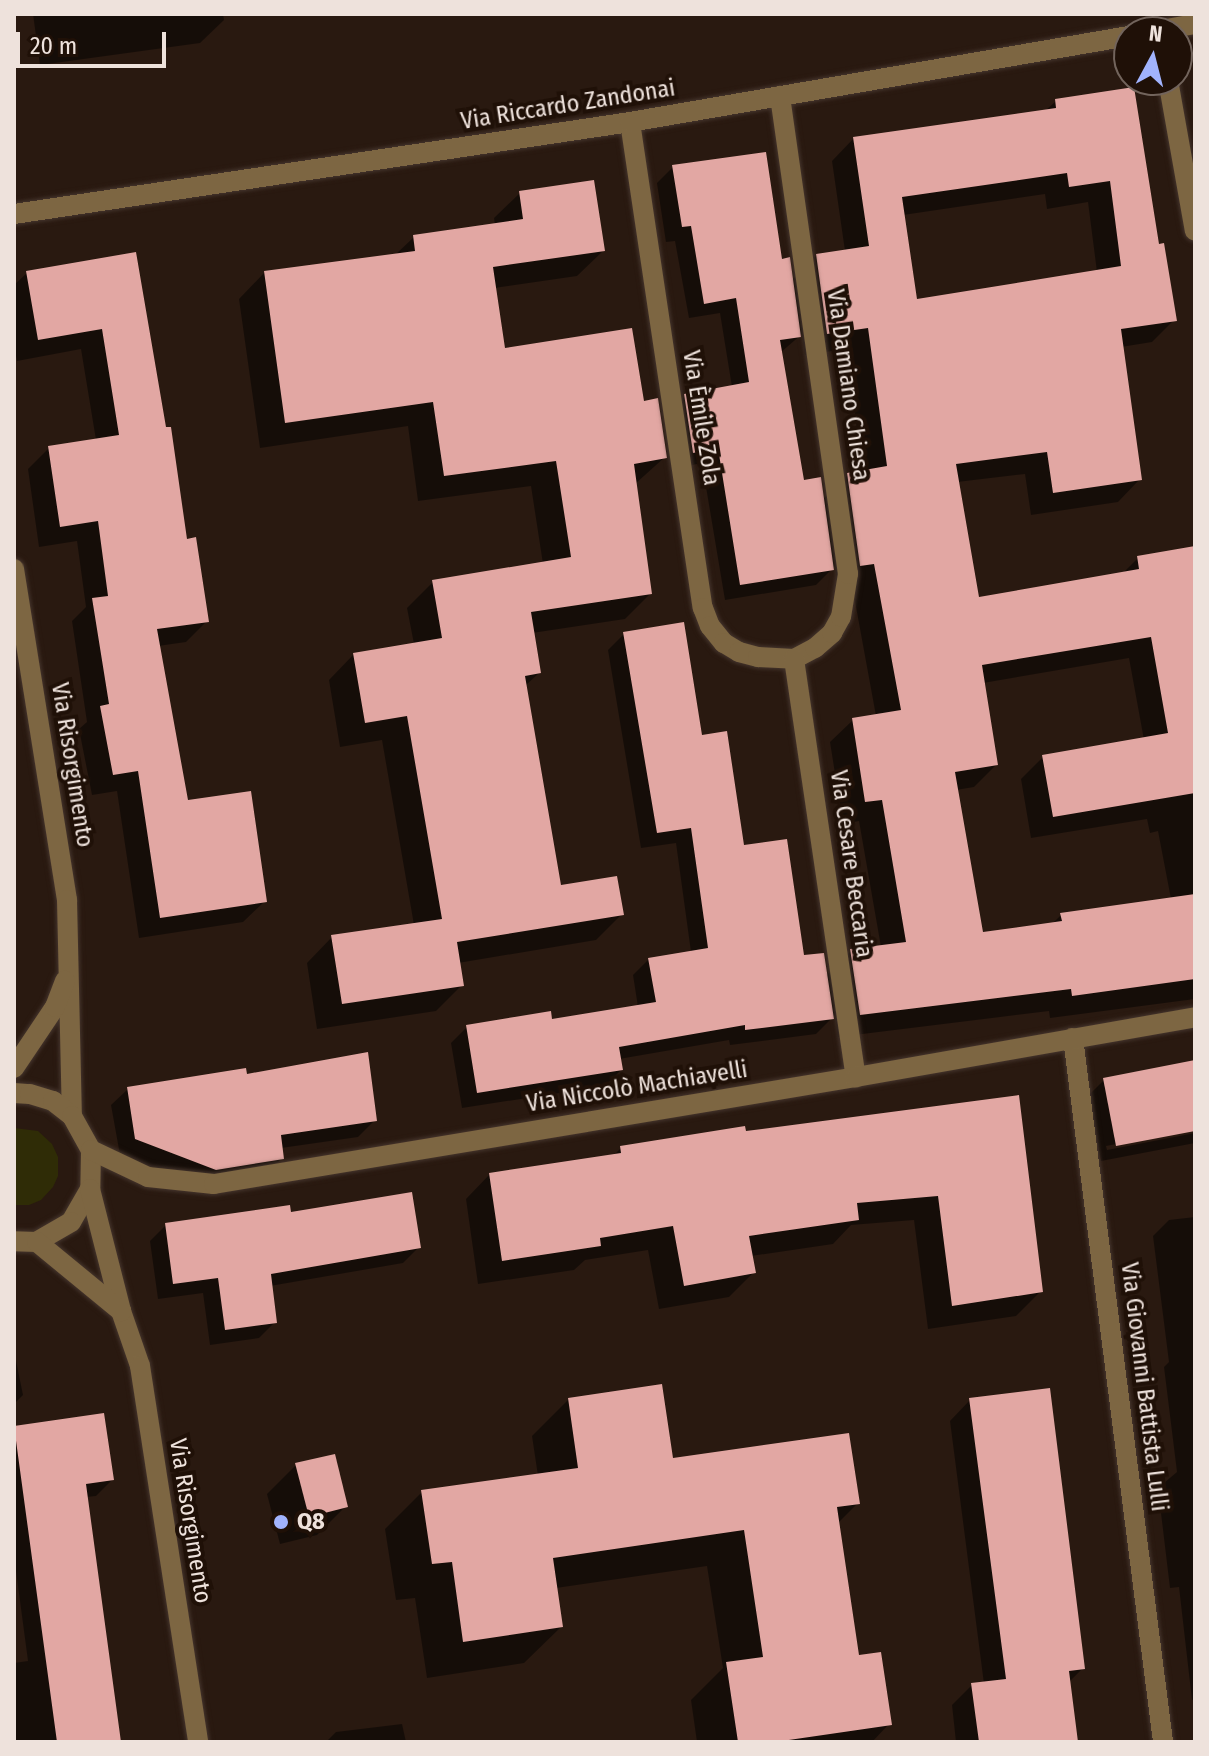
<!DOCTYPE html>
<html>
<head>
<meta charset="utf-8">
<style>
	body { margin:0 }
	#map { position:relative; width:1209px; height:1756px; overflow:hidden; background:#291910; font-family:"Fira Sans Condensed",sans-serif }
	div>[style] { position:absolute }
	.green>* { inset:0; background:#2f2c06 }
	.shadow>* { inset:0; background:#0007 }
	.building>* { inset:0; background:#e2a7a3 }
	.roads { filter:drop-shadow(0 0 2px #45352d) drop-shadow(0 0 2px #45352d) }
	.minor>* { height:20px; margin:-10px; padding:0 10px; transform-origin:10px; border-radius:10px; background:#7d6642 }
	.dots>* { width:22px; height:22px; translate:-50% -50%; box-sizing:border-box; border:4px solid #1f1007; border-radius:50% }
	span { translate:-50% -50%; white-space:nowrap; text-align:center; line-height:1.15; -webkit-text-stroke:8px #1f1007; paint-order:stroke }
	.street-label { font-size:24px; color:#eee2dc }
	.poi-label { font-size:24px; color:#eee2dc; font-weight:700 }
	.left { translate:0 -50%; text-align:left }
	.frame { position:absolute; inset:0; border:16px solid #eee2dc; pointer-events:none }
	.north { position:absolute; left:1113px; top:16px; width:80px; height:80px; box-sizing:border-box; background:#1f1007; border:2px solid #72645c; border-radius:50%; rotate:7deg; font-size:22px; font-weight:700; line-height:32px; text-align:center; color:#eee2dc }
	.north::after { content:''; display:block; margin:auto; width:28px; height:36px; background:#a1b3fd; clip-path:polygon(50% 0,100% 100%,50% 72%,0 100%) }
	.scale { position:absolute; left:16px; top:32px; width:150px; height:36px; box-sizing:border-box; border:4px solid #eee2dc; border-top:0; padding-left:10px; font-size:24px; line-height:28px; white-space:nowrap; color:#eee2dc; -webkit-text-stroke:6px #1f1007; paint-order:stroke }
</style>
</head>
<body>
<div id="map">
	<div class="green">
		<i style="clip-path:polygon(14px 1128px,38px 1131px,52px 1144px,58px 1157px,58px 1176px,53px 1187px,41px 1200px,29px 1205px,14px 1205px)"></i>
	</div>
	<div class="shadow">
		<i style="clip-path:polygon(33px 14px,223px 14px,224px 20px,200px 43px,40px 65px)"></i>
		<i style="clip-path:polygon(evenodd,1056px 101px,1157px 248px,1174px 320px,1152px 342px,1121px 347px,1140px 479px,1118px 502px,1031px 515px,1025px 474px,957px 482px,977px 599px,1122px 574px,1138px 558px,1195px 548px,1195px 999px,1050px 1018px,1049px 1011px,838px 1037px,835px 1015px,816px 1034px,730px 1045px,729px 1040px,619px 1059px,621px 1070px,605px 1086px,462px 1108px,451px 1043px,467px 1027px,550px 1022px,638px 1007px,633px 975px,649px 959px,691px 952px,676px 843px,641px 848px,608px 650px,624px 634px,700px 737px,743px 848px,802px 958px,826px 976px,851px 951px,881px 947px,859px 821px,843px 824px,830px 742px,853px 720px,876px 716px,852px 585px,838px 587px,835px 566px,816px 585px,725px 600px,702px 463px,677px 468px,669px 412px,685px 396px,732px 387px,720px 313px,689px 318px,675px 241px,666px 242px,657px 183px,673px 167px,780px 261px,791px 281px,816px 256px,845px 251px,832px 161px,854px 138px,1045px 111px,1056px 101px,1045px 194px,1047px 209px,1088px 202px,1097px 272px,916px 301px,903px 215px,1045px 194px,1056px 101px,802px 334px,805px 355px,846px 349px,863px 472px,848px 475px,822px 500px,802px 482px,780px 353px,802px 334px,1056px 101px,1129px 658px,1144px 740px,1043px 757px,1021px 779px,1031px 838px,1147px 819px,1150px 833px,1158px 831px,1171px 899px,1061px 915px,1052px 924px,981px 934px,956px 790px,974px 787px,996px 765px,983px 683px,1129px 658px)"></i>
		<i style="clip-path:polygon(520px 193px,603px 251px,577px 276px,494px 288px,503px 350px,642px 403px,665px 457px,635px 484px,650px 594px,625px 619px,532px 633px,539px 673px,525px 686px,560px 888px,621px 915px,596px 940px,458px 963px,462px 985px,436px 1011px,317px 1029px,307px 963px,332px 937px,414px 925px,382px 740px,340px 747px,329px 680px,354px 654px,414px 644px,407px 608px,433px 582px,543px 564px,531px 486px,418px 501px,408px 426px,260px 448px,239px 299px,264px 273px,395px 255px,414px 237px,495px 225px,494px 218px)"></i>
		<i style="clip-path:polygon(134px 254px,186px 541px,207px 621px,186px 642px,158px 646px,187px 803px,265px 901px,243px 922px,139px 938px,117px 791px,92px 795px,79px 729px,87px 722px,72px 621px,86px 607px,77px 541px,39px 547px,28px 469px,49px 448px,96px 440px,81px 349px,17px 361px,14px 346px,14px 285px,27px 273px)"></i>
		<i style="clip-path:polygon(1195px 1062px,1195px 1129px,1106px 1146px,1107px 1150px,1195px 1133px,1195px 1143px,1101px 1161px,1088px 1096px,1104px 1080px)"></i>
		<i style="clip-path:polygon(245px 1076px,375px 1120px,358px 1137px,281px 1148px,282px 1158px,266px 1175px,199px 1186px,120px 1155px,111px 1105px,128px 1089px)"></i>
		<i style="clip-path:polygon(1017px 1097px,1041px 1291px,1016px 1316px,928px 1329px,914px 1220px,851px 1225px,833px 1244px,751px 1256px,754px 1272px,729px 1297px,659px 1309px,648px 1250px,585px 1260px,574px 1270px,478px 1284px,466px 1199px,490px 1174px,613px 1156px,621px 1148px)"></i>
		<i style="clip-path:polygon(290px 1214px,419px 1247px,403px 1263px,270px 1286px,275px 1322px,259px 1338px,210px 1345px,203px 1293px,158px 1299px,150px 1241px,166px 1225px)"></i>
		<i style="clip-path:polygon(1195px 1217px,1195px 1699px,1192px 1700px,1179px 1587px,1170px 1588px,1158px 1488px,1177px 1472px,1164px 1367px,1169px 1362px,1153px 1236px,1169px 1220px)"></i>
		<i style="clip-path:polygon(14px 1351px,23px 1395px,14px 1404px)"></i>
		<i style="clip-path:polygon(569px 1399px,671px 1460px,857px 1504px,838px 1523px,857px 1658px,889px 1724px,872px 1742px,697px 1742px,691px 1700px,723px 1668px,707px 1566px,556px 1588px,561px 1627px,524px 1663px,427px 1678px,415px 1598px,396px 1600px,385px 1529px,422px 1492px,538px 1476px,532px 1436px)"></i>
		<i style="clip-path:polygon(970px 1400px,1083px 1668px,1068px 1683px,1076px 1742px,956px 1742px,952px 1705px,972px 1685px,984px 1684px,950px 1421px)"></i>
		<i style="clip-path:polygon(15px 1428px,112px 1480px,96px 1496px,86px 1497px,119px 1742px,14px 1742px,14px 1663px,28px 1661px,14px 1556px)"></i>
		<i style="clip-path:polygon(296px 1465px,346px 1506px,317px 1535px,280px 1544px,267px 1494px)"></i>
		<i style="clip-path:polygon(402px 1724px,406px 1742px,326px 1742px,336px 1732px)"></i>
	</div>
	<div class="building">
		<i style="clip-path:polygon(evenodd,1134px 87px,1159px 244px,1164px 243px,1177px 321px,1121px 329px,1142px 480px,1053px 493px,1047px 452px,956px 464px,979px 597px,1139px 569px,1137px 556px,1195px 546px,1195px 793px,1053px 817px,1042px 755px,1168px 733px,1151px 637px,982px 665px,998px 765px,955px 772px,983px 932px,1062px 921px,1060px 913px,1195px 894px,1195px 979px,1072px 996px,1071px 989px,860px 1015px,850px 949px,906px 942px,882px 800px,865px 802px,852px 718px,901px 710px,874px 564px,860px 566px,847px 473px,887px 466px,868px 328px,827px 334px,816px 254px,869px 246px,853px 137px,1056px 108px,1055px 99px,1134px 87px,1067px 173px,1069px 187px,1110px 181px,1121px 266px,917px 299px,902px 197px,1067px 173px)"></i>
		<i style="clip-path:polygon(766px 152px,782px 259px,790px 257px,801px 337px,780px 340px,804px 480px,821px 477px,834px 570px,740px 585px,718px 448px,693px 453px,684px 394px,749px 382px,736px 298px,704px 304px,691px 226px,682px 227px,672px 165px)"></i>
		<i style="clip-path:polygon(594px 180px,605px 251px,493px 267px,505px 348px,632px 328px,644px 401px,658px 398px,667px 458px,634px 464px,652px 594px,531px 612px,541px 673px,525px 676px,561px 885px,617px 876px,624px 915px,457px 942px,464px 986px,342px 1004px,331px 935px,442px 919px,407px 716px,365px 723px,353px 653px,442px 638px,432px 580px,571px 557px,556px 461px,444px 476px,433px 402px,285px 423px,264px 271px,415px 251px,413px 235px,523px 219px,519px 191px)"></i>
		<i style="clip-path:polygon(136px 252px,166px 427px,171px 427px,187px 539px,196px 537px,209px 622px,157px 629px,188px 800px,251px 791px,267px 902px,160px 918px,138px 771px,113px 775px,100px 706px,109px 704px,92px 598px,108px 596px,98px 521px,60px 527px,48px 446px,119px 435px,102px 329px,38px 340px,26px 271px)"></i>
		<i style="clip-path:polygon(684px 622px,702px 735px,727px 731px,744px 845px,787px 839px,804px 955px,824px 953px,834px 1019px,745px 1030px,745px 1025px,619px 1047px,623px 1070px,477px 1093px,466px 1025px,551px 1011px,552px 1019px,656px 1002px,648px 958px,708px 948px,691px 828px,657px 833px,623px 632px)"></i>
		<i style="clip-path:polygon(368px 1052px,377px 1121px,281px 1135px,284px 1159px,216px 1170px,135px 1139px,127px 1087px,246px 1068px,247px 1074px)"></i>
		<i style="clip-path:polygon(1195px 1060px,1195px 1131px,1116px 1146px,1103px 1078px)"></i>
		<i style="clip-path:polygon(1019px 1095px,1043px 1292px,952px 1306px,938px 1196px,857px 1203px,859px 1220px,749px 1236px,756px 1273px,684px 1286px,673px 1226px,600px 1238px,601px 1246px,502px 1261px,489px 1173px,621px 1153px,620px 1146px,745px 1126px,746px 1131px)"></i>
		<i style="clip-path:polygon(412px 1192px,421px 1248px,271px 1274px,277px 1323px,225px 1330px,218px 1278px,173px 1284px,165px 1223px,290px 1205px,291px 1212px)"></i>
		<i style="clip-path:polygon(662px 1384px,673px 1458px,849px 1433px,860px 1504px,837px 1507px,859px 1655px,881px 1652px,892px 1725px,775px 1742px,738px 1742px,726px 1662px,763px 1657px,744px 1530px,553px 1558px,563px 1627px,463px 1642px,452px 1562px,432px 1564px,421px 1490px,578px 1468px,568px 1398px)"></i>
		<i style="clip-path:polygon(1050px 1388px,1085px 1669px,1069px 1671px,1078px 1742px,979px 1742px,971px 1683px,1006px 1679px,969px 1398px)"></i>
		<i style="clip-path:polygon(104px 1413px,114px 1480px,86px 1484px,121px 1742px,57px 1742px,14px 1426px)"></i>
		<i style="clip-path:polygon(335px 1454px,348px 1507px,309px 1517px,295px 1463px)"></i>
	</div>
	<div class="roads">
		<div class="minor">
			<i style="left:1150px;top:32px;width:46px;rotate:-10.1deg"></i>
			<i style="left:1168px;top:80px;width:153px;rotate:79.9deg"></i>
			<i style="left:630px;top:122px;width:491px;rotate:81.5deg"></i>
			<i style="left:703px;top:608px;width:19px;rotate:69deg"></i>
			<i style="left:710px;top:626px;width:22px;rotate:51deg"></i>
			<i style="left:724px;top:643px;width:17px;rotate:31deg"></i>
			<i style="left:739px;top:652px;width:20px;rotate:15deg"></i>
			<i style="left:758px;top:657px;width:36px;rotate:3deg"></i>
			<i style="left:794px;top:659px;width:24px;rotate:-28deg"></i>
			<i style="left:815px;top:648px;width:23px;rotate:-41deg"></i>
			<i style="left:832px;top:633px;width:18px;rotate:-61deg"></i>
			<i style="left:841px;top:617px;width:44px;rotate:-80.8deg"></i>
			<i style="left:848px;top:574px;width:483px;rotate:-98.1deg"></i>
			<i style="left:14px;top:214px;width:623px;rotate:-8.49deg"></i>
			<i style="left:630px;top:122px;width:506px;rotate:-9.78deg"></i>
			<i style="left:14px;top:569px;width:335px;rotate:80.9deg"></i>
			<i style="left:67px;top:900px;width:216px;rotate:88.7deg"></i>
			<i style="left:794px;top:659px;width:423px;rotate:81.6deg"></i>
			<i style="left:1073px;top:1038px;width:710px;rotate:82.71deg"></i>
			<i style="left:14px;top:1068px;width:73px;rotate:-56.1deg"></i>
			<i style="left:55px;top:1007px;width:28px;rotate:-69deg"></i>
			<i style="left:14px;top:1093px;width:16px;rotate:4deg"></i>
			<i style="left:30px;top:1094px;width:24px;rotate:17deg"></i>
			<i style="left:53px;top:1101px;width:24px;rotate:38deg"></i>
			<i style="left:72px;top:1116px;width:39px;rotate:61deg"></i>
			<i style="left:91px;top:1150px;width:39px;rotate:91deg"></i>
			<i style="left:90px;top:1189px;width:38px;rotate:120deg"></i>
			<i style="left:71px;top:1222px;width:39px;rotate:150deg"></i>
			<i style="left:37px;top:1242px;width:23px;rotate:-178deg"></i>
			<i style="left:91px;top:1150px;width:63px;rotate:25.3deg"></i>
			<i style="left:148px;top:1177px;width:66px;rotate:6.1deg"></i>
			<i style="left:214px;top:1184px;width:651px;rotate:-9.46deg"></i>
			<i style="left:856px;top:1077px;width:344px;rotate:-10deg"></i>
			<i style="left:90px;top:1189px;width:126px;rotate:75.7deg"></i>
			<i style="left:121px;top:1311px;width:58px;rotate:70.9deg"></i>
			<i style="left:140px;top:1366px;width:380px;rotate:81.2deg"></i>
			<i style="left:37px;top:1242px;width:109px;rotate:39.4deg"></i>
		</div>
	</div>
	<div class="dots">
		<i style="left:281px;top:1522px;background:#a1b3fd"></i>
	</div>
	<div class="street-label">
		<span style="left:568px;top:105px;rotate:-9deg">Via Riccardo Zandonai</span>
		<span style="left:848px;top:385px;rotate:82deg">Via Damiano Chiesa</span>
		<span style="left:701px;top:418px;rotate:81deg">Via Èmile Zola</span>
		<span style="left:72px;top:765px;rotate:81deg">Via Risorgimento</span>
		<span style="left:851px;top:864px;rotate:82deg">Via Cesare Beccaria</span>
		<span style="left:637px;top:1087px;rotate:-9deg">Via Niccolò Machiavelli</span>
		<span style="left:1144px;top:1387px;rotate:83deg">Via Giovanni Battista Lulli</span>
		<span style="left:190px;top:1521px;rotate:81deg">Via Risorgimento</span>
	</div>
	<div class="poi-label">
		<span class="left" style="left:297px;top:1522px">Q8</span>
	</div>
	<div class="frame"></div>
	<div class="north">N</div>
	<div class="scale">20 m</div>
</div>
</body>
</html>
